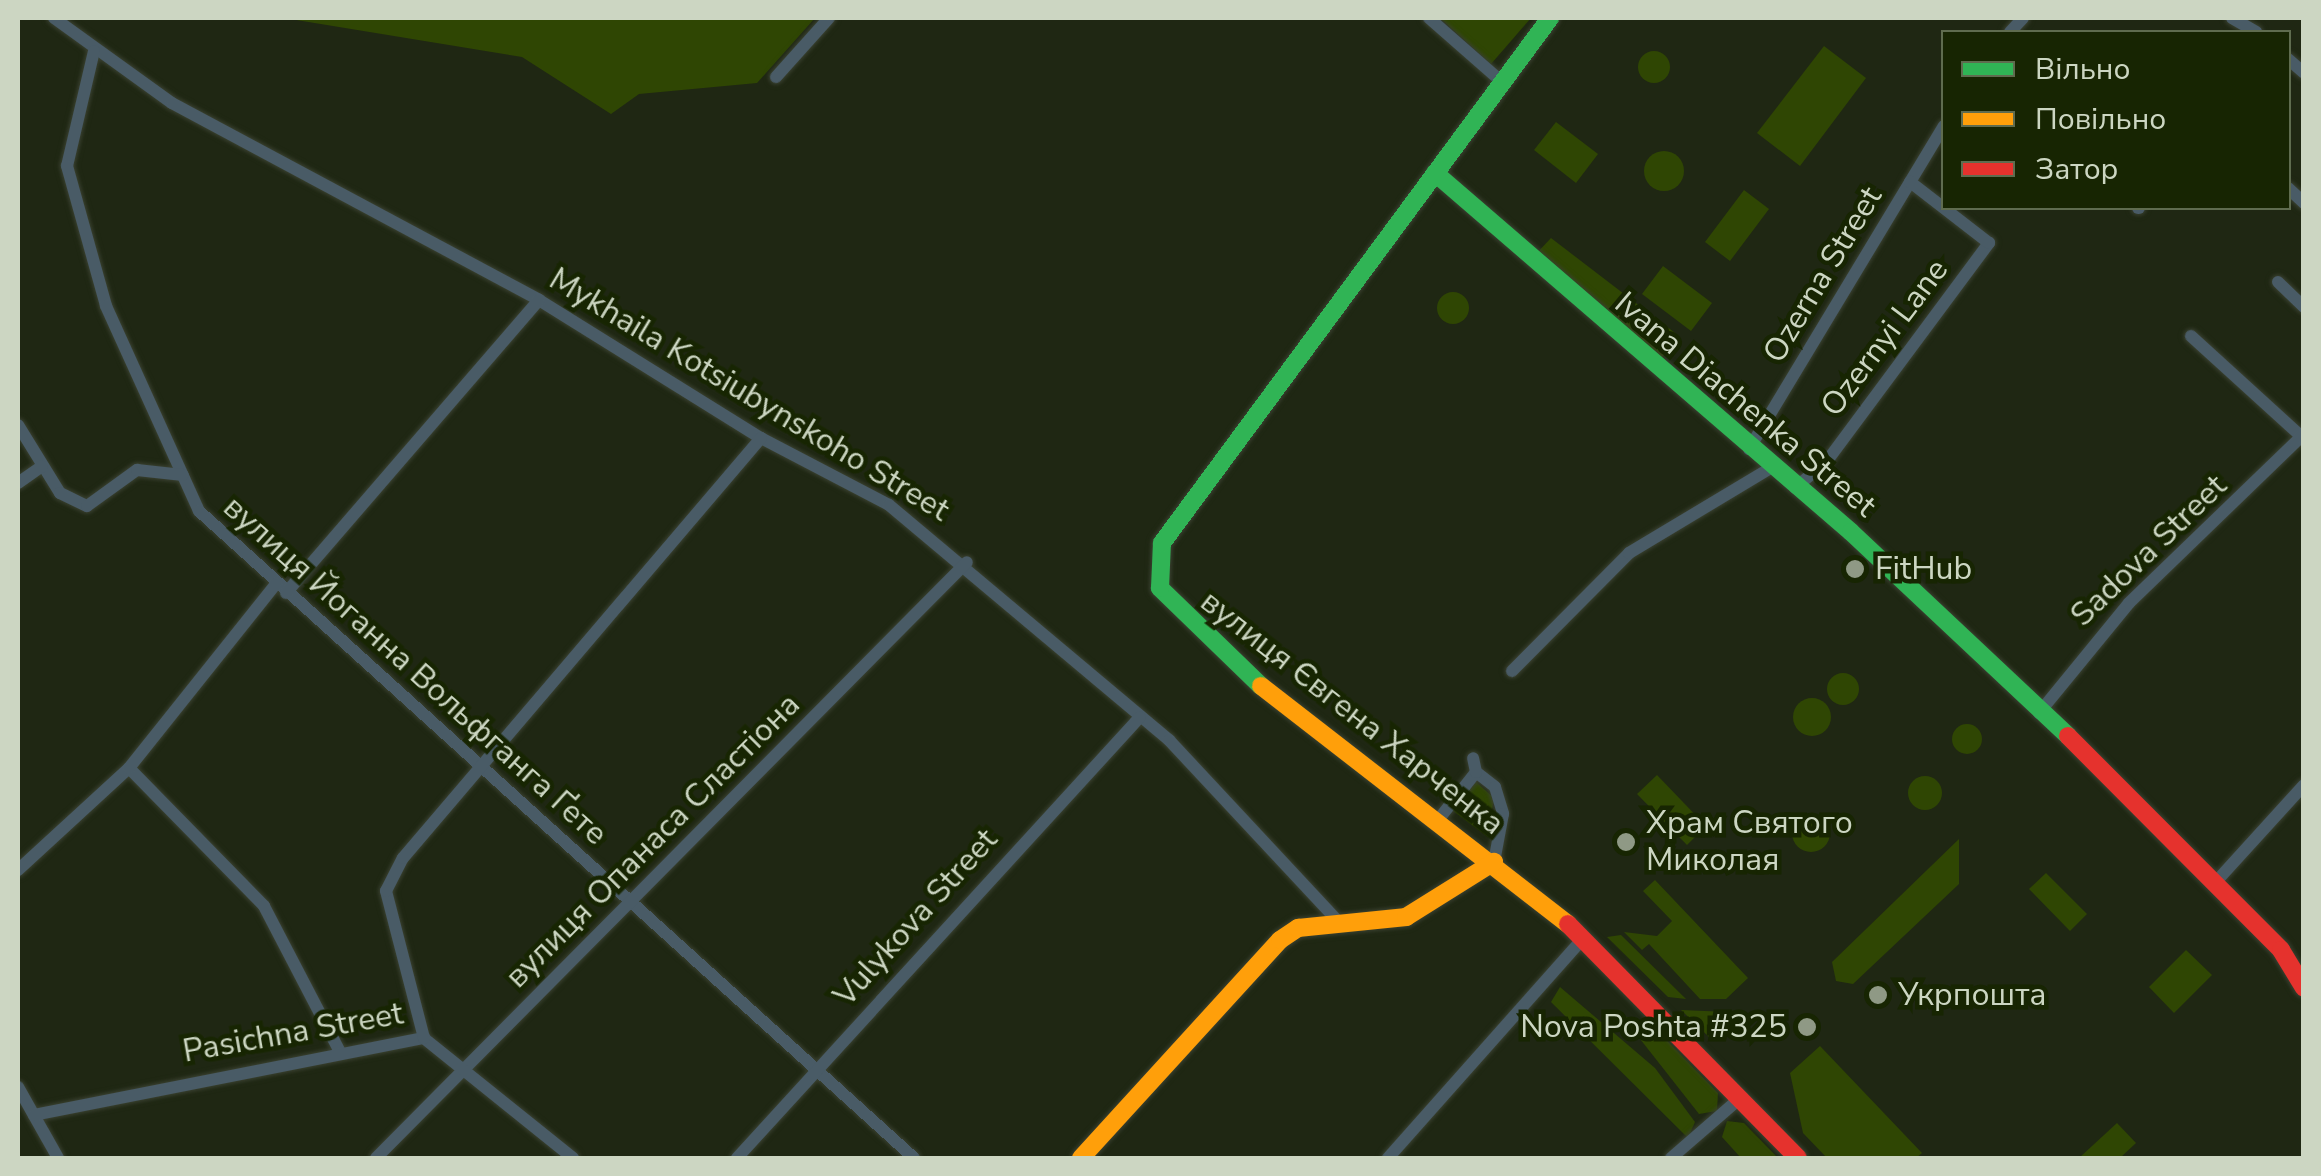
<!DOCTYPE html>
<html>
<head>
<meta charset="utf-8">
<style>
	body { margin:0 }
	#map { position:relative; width:2321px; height:1176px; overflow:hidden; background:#1f2713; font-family:"Nunito Sans",sans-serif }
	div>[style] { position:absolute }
	.green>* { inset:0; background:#2f4603 }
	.round { border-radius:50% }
	.roads { filter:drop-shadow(0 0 2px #3a4131) drop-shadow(0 0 2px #3a4131) }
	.street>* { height:12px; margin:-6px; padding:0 6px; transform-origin:6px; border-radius:6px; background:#495b66 }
	.fast>* { height:18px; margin:-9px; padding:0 9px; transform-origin:9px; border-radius:9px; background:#30b455 }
	.slow>* { height:18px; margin:-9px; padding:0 9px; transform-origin:9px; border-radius:9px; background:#ff9f0a }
	.jam>* { height:18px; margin:-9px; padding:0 9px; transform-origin:9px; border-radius:9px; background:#e5322d }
	.dots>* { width:28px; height:28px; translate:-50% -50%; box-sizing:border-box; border:5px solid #172502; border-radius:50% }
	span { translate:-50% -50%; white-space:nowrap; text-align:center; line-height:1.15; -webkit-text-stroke:9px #172502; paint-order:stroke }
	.street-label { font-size:32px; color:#ccd6c2 }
	.poi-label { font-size:32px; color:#ccd6c2 }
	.left { translate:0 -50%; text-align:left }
	.right { translate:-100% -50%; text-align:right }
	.frame { position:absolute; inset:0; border:20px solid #ccd6c2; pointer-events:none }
	.legend { position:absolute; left:1941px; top:30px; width:350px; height:180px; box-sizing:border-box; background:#172502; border:2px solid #5f6c4f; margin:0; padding:12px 18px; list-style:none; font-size:30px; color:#ccd6c2 }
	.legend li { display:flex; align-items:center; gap:20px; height:50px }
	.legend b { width:50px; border:2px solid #5f6c4f }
</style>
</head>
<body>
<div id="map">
	<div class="green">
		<i style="clip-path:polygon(284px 18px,815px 18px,757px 83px,639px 94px,611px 114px,522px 57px)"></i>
		<i style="clip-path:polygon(1440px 18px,1531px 18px,1491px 64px)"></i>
		<i style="clip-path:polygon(1824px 46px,1866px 78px,1800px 166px,1757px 133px)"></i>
		<i class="round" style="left:1638px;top:51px;width:32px;height:32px"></i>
		<i style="clip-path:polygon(1556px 122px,1598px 154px,1576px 183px,1534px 150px)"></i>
		<i class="round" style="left:1644px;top:151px;width:40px;height:40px"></i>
		<i style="clip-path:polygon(1744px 190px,1769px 209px,1730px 261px,1705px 242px)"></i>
		<i style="clip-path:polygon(1551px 238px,1679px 336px,1656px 365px,1534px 256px)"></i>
		<i style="clip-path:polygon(1663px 266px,1712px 303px,1691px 331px,1642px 294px)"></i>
		<i class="round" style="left:1437px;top:292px;width:32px;height:32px"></i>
		<i class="round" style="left:1827px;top:673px;width:32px;height:32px"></i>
		<i class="round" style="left:1793px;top:698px;width:38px;height:38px"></i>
		<i class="round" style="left:1952px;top:724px;width:30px;height:30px"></i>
		<i style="clip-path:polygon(1657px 775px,1706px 826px,1687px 845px,1637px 794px)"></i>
		<i class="round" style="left:1908px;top:776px;width:34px;height:34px"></i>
		<i style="clip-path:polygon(1474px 780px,1494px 798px,1488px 837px,1452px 810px)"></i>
		<i class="round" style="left:1792px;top:814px;width:38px;height:38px"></i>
		<i style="clip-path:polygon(1959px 839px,1959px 884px,1853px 984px,1836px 981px,1832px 962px)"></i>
		<i style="clip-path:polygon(2046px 873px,2087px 914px,2070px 931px,2029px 889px)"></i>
		<i style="clip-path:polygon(1655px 880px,1748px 978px,1726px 999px,1700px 999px,1649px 944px,1642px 950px,1624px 932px,1657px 936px,1672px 921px,1643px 891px)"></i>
		<i style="clip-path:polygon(1621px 935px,1686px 999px,1668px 997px,1607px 937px)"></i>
		<i style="clip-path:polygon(2186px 950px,2212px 975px,2174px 1013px,2149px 987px)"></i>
		<i style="clip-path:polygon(1560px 987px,1655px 1068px,1695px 1122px,1688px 1138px,1551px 1002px)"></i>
		<i style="clip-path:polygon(1681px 1010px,1729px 1012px,1709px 1037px)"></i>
		<i style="clip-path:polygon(1622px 1016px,1650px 1023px,1718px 1093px,1717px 1111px,1699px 1114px)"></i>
		<i style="clip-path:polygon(1820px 1046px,1922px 1153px,1916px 1158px,1827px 1158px,1803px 1133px,1790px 1073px)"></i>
		<i style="clip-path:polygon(1727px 1121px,1744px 1123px,1778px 1158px,1741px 1158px,1722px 1137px)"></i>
		<i style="clip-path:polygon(2117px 1123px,2136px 1143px,2120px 1158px,2079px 1158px)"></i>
	</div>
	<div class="roads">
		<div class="street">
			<i style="left:54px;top:18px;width:145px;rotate:35.8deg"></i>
			<i style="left:172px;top:103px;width:417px;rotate:28.2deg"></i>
			<i style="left:539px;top:300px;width:261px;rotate:31.9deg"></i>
			<i style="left:761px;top:438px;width:144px;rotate:27.6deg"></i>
			<i style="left:889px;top:505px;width:366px;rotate:40deg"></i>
			<i style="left:1169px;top:740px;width:249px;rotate:47deg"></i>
			<i style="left:1429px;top:18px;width:96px;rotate:41.2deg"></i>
			<i style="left:2232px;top:18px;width:28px;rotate:30deg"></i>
			<i style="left:2010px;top:32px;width:19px;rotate:-47deg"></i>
			<i style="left:94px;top:51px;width:118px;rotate:103.2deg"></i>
			<i style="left:67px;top:166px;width:145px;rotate:74.4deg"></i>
			<i style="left:106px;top:306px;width:225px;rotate:65.6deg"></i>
			<i style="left:199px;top:511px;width:964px;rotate:42.14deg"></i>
			<i style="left:2288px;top:59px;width:21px;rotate:41deg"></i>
			<i style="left:776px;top:77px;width:79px;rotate:-48.1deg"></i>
			<i style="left:2288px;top:188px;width:22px;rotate:43deg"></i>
			<i style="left:2138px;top:208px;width:1px"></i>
			<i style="left:2278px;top:282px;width:36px;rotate:44deg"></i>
			<i style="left:2191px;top:336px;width:149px;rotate:42.3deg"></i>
			<i style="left:18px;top:425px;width:80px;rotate:58.3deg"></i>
			<i style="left:60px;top:493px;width:30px;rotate:26deg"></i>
			<i style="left:87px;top:506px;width:62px;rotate:-35.8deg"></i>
			<i style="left:137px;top:470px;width:46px;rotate:6.2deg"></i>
			<i style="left:1749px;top:449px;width:377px;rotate:-58.9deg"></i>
			<i style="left:18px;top:483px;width:29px;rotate:-35deg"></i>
			<i style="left:1795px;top:488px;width:42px;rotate:-40.2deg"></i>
			<i style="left:1827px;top:461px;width:272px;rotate:-53.4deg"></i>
			<i style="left:1989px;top:243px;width:100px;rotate:-142.3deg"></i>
			<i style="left:286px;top:593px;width:387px;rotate:-49.2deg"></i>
			<i style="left:1512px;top:671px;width:166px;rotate:-45.2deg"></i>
			<i style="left:1629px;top:553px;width:163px;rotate:-31deg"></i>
			<i style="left:2039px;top:713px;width:142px;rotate:-50.7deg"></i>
			<i style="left:2129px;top:603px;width:243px;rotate:-44deg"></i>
			<i style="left:129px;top:768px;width:193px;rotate:45.6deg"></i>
			<i style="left:264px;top:906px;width:162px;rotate:62.5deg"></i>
			<i style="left:1476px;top:772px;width:24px;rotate:38deg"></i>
			<i style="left:1495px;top:787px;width:28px;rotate:73deg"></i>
			<i style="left:1503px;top:814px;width:49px;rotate:100.6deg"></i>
			<i style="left:1438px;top:820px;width:61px;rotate:-51.6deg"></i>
			<i style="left:1476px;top:772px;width:14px;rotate:-102deg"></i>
			<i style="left:18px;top:870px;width:151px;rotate:-42.6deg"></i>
			<i style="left:129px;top:768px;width:236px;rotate:-51.4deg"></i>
			<i style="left:2213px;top:885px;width:135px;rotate:-47.7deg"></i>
			<i style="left:18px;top:1087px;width:81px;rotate:60.6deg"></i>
			<i style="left:34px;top:1115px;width:398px;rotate:-11.2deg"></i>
			<i style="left:376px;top:1158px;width:839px;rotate:-45.24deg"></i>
			<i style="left:573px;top:1158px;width:191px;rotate:-141.2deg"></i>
			<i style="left:424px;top:1038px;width:152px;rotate:-104.5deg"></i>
			<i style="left:386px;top:891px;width:37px;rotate:-63deg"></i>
			<i style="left:403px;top:858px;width:552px;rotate:-49.56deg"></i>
			<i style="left:737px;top:1158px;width:597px;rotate:-47.58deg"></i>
			<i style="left:1388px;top:1158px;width:295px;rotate:-48.4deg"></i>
			<i style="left:1671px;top:1158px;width:90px;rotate:-40.9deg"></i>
		</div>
		<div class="fast">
			<i style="left:1435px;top:173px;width:549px;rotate:40.79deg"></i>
			<i style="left:1851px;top:532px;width:298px;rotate:43.2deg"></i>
			<i style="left:1261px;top:686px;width:141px;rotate:-135.9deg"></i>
			<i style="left:1160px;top:588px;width:45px;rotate:-87.5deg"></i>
			<i style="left:1162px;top:543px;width:653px;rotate:-53.53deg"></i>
		</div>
		<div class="slow">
			<i style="left:1261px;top:686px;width:388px;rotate:37.8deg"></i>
			<i style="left:1081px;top:1158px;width:295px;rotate:-47.6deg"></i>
			<i style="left:1280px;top:940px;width:22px;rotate:-34deg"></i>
			<i style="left:1298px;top:928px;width:109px;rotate:-5.8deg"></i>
			<i style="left:1406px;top:917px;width:104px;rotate:-32deg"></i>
		</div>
		<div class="jam">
			<i style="left:2068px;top:736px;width:302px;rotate:45.1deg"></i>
			<i style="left:2281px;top:950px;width:44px;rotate:58.8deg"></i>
			<i style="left:1568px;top:924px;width:328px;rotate:45.5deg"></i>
		</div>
	</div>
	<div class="dots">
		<i style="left:1855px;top:569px;background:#8f9985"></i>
		<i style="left:1626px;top:842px;background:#8f9985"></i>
		<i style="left:1878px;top:995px;background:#8f9985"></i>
		<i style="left:1807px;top:1027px;background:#8f9985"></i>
	</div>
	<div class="street-label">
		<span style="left:1823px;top:275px;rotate:-59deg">Ozerna Street</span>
		<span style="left:1885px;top:338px;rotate:-53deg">Ozernyi Lane</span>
		<span style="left:749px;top:395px;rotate:31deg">Mykhaila Kotsiubynskoho Street</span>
		<span style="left:1745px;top:405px;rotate:40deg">Ivana Diachenka Street</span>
		<span style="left:2149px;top:551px;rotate:-44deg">Sadova Street</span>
		<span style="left:415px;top:671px;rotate:42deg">вулиця Йоганна Вольфганга Ґете</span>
		<span style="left:1352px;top:713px;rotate:38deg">вулиця Євгена Харченка</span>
		<span style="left:653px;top:841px;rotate:-45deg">вулиця Опанаса Сластіона</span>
		<span style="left:916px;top:918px;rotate:-48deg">Vulykova Street</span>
		<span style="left:293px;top:1033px;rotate:-10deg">Pasichna Street</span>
	</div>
	<div class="poi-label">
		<span class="left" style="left:1875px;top:569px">FitHub</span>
		<span class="left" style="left:1646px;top:842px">Храм Святого<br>Миколая</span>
		<span class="left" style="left:1898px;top:995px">Укрпошта</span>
		<span class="right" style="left:1787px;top:1027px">Nova Poshta #325</span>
	</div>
	<div class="frame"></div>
	<ul class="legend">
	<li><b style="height:12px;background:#30b455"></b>Вільно</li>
	<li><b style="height:12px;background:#ff9f0a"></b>Повільно</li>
	<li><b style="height:12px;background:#e5322d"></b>Затор</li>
	</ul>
</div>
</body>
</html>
